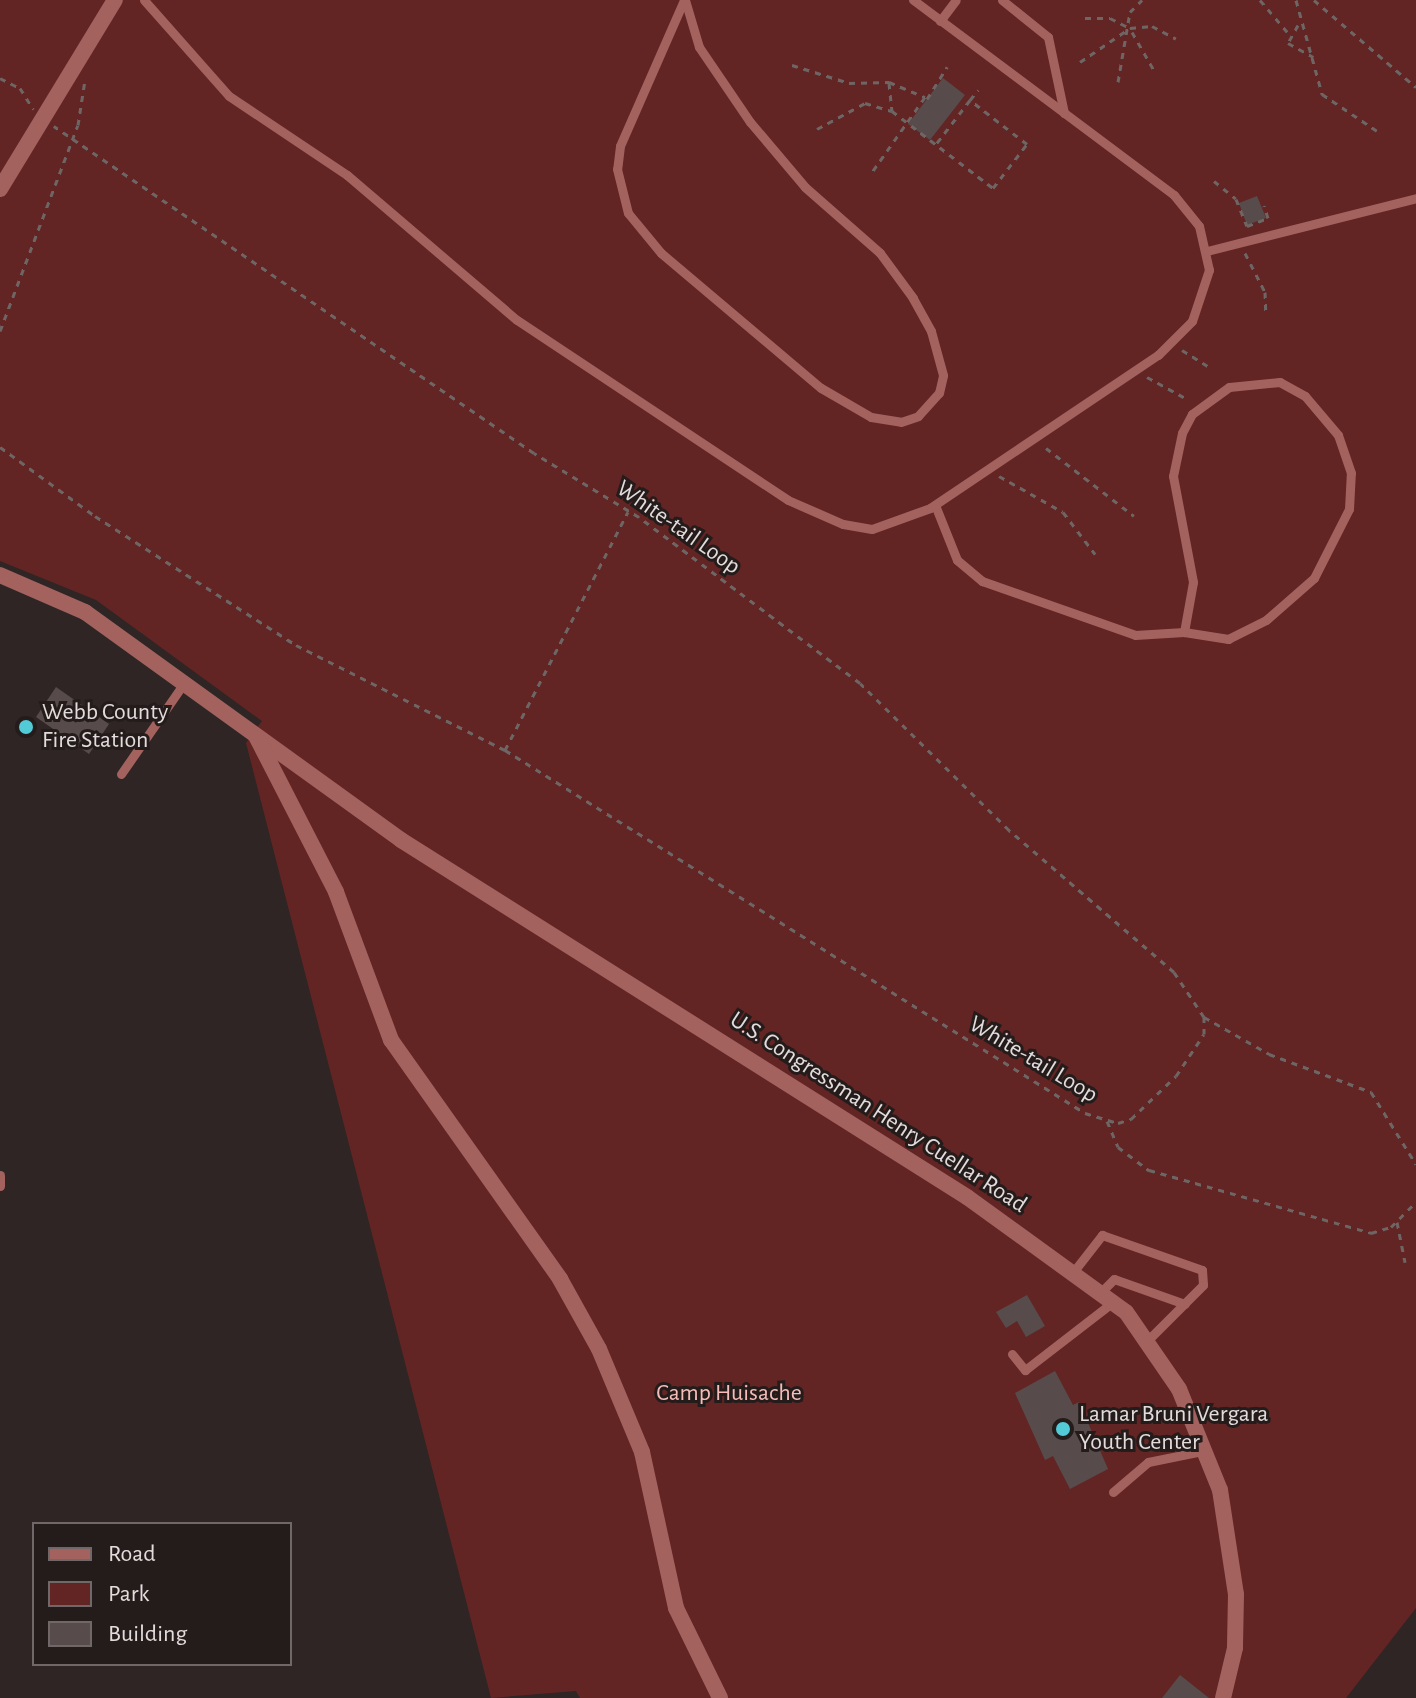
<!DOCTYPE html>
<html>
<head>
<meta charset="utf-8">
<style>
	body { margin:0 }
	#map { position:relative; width:1416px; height:1698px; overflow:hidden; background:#2e2524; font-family:"Alegreya Sans",sans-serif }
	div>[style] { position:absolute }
	.green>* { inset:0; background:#622524 }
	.building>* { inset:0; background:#574c4b }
	.path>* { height:3px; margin-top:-1.5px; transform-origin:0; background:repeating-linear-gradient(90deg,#6e6665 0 6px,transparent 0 12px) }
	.service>* { height:9px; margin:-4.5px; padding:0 4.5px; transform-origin:4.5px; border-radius:4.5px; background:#a3625e }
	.minor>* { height:16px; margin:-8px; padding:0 8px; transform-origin:8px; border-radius:8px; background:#a3625e }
	.dots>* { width:22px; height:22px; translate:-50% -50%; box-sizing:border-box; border:4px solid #241b1b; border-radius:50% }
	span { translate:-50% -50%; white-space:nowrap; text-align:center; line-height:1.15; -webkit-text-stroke:6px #241b1b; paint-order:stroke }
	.street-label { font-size:24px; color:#e3dcdc }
	.poi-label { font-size:24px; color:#e3dcdc }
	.left { translate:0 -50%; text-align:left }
	.park-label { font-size:24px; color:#f4bdb9 }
	.legend { position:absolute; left:32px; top:1522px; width:260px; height:144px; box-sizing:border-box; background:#241b1b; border:2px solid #706868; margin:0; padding:10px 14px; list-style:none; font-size:24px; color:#e3dcdc }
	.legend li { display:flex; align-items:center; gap:16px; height:40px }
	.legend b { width:40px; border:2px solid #706868 }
</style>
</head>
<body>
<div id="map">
	<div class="green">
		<i style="clip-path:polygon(0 0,1416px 0,1416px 1608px,1346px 1698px,580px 1698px,576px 1691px,491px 1698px,246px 743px,262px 721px,96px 600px,0 561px)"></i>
	</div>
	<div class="building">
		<i style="clip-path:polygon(943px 78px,965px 95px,930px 140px,908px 124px)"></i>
		<i style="clip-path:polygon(1257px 196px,1266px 218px,1247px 225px,1239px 203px)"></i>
		<i style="clip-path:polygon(56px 687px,109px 724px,89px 754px,36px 717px)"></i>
		<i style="clip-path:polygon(1027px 1295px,1045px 1326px,1026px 1337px,1017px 1321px,1006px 1328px,996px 1312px)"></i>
		<i style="clip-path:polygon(1055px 1371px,1073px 1405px,1079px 1402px,1108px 1469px,1070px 1489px,1053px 1456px,1045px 1460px,1015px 1393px)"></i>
		<i style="clip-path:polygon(1180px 1675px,1209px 1698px,1162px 1698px)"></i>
	</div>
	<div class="path">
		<i style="left:1260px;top:0;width:45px;rotate:49.5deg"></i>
		<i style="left:1296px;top:0;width:98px;rotate:74.5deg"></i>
		<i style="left:1322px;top:94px;width:66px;rotate:33.9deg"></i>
		<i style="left:1314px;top:0;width:134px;rotate:40.5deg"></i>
		<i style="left:1085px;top:18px;width:25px"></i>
		<i style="left:1110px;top:18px;width:22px;rotate:27deg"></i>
		<i style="left:1130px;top:28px;width:22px;rotate:-5deg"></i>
		<i style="left:1152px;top:26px;width:27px;rotate:28deg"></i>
		<i style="left:1298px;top:25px;width:21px;rotate:119deg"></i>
		<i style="left:1288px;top:43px;width:29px;rotate:29deg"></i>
		<i style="left:1132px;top:32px;width:46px;rotate:60.1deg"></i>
		<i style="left:1080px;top:62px;width:60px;rotate:-34.2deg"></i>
		<i style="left:792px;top:65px;width:60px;rotate:17.5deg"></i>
		<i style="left:849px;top:83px;width:40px;rotate:-1.4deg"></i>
		<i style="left:889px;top:82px;width:39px;rotate:23deg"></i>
		<i style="left:925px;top:97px;width:92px;rotate:125.2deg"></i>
		<i style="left:0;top:78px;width:22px;rotate:27deg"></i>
		<i style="left:20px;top:88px;width:25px;rotate:58deg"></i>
		<i style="left:1118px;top:82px;width:71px;rotate:-80.3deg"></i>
		<i style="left:1130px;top:12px;width:17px;rotate:-45deg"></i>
		<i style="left:889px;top:83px;width:28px;rotate:84deg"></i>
		<i style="left:927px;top:99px;width:38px;rotate:-58deg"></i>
		<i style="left:970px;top:100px;width:13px;rotate:-51deg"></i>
		<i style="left:817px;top:129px;width:55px;rotate:-28.4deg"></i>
		<i style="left:865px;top:103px;width:28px;rotate:17deg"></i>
		<i style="left:892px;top:111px;width:127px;rotate:37.3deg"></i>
		<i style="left:993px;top:188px;width:56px;rotate:-52.3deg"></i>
		<i style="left:1027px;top:144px;width:72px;rotate:-142.3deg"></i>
		<i style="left:970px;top:100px;width:56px;rotate:127.7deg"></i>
		<i style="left:1214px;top:181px;width:28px;rotate:39deg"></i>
		<i style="left:1236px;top:199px;width:29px;rotate:68deg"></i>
		<i style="left:1247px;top:226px;width:22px;rotate:-21deg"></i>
		<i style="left:1268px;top:218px;width:13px;rotate:-108deg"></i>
		<i style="left:1245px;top:253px;width:44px;rotate:62.9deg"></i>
		<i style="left:1265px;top:292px;width:23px;rotate:88deg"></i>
		<i style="left:0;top:331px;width:220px;rotate:-69.3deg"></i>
		<i style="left:78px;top:125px;width:46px;rotate:-81.2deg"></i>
		<i style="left:1182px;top:350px;width:34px;rotate:32deg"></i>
		<i style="left:1147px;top:377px;width:46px;rotate:28.8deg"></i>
		<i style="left:0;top:447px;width:117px;rotate:36deg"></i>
		<i style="left:95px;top:516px;width:239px;rotate:32.7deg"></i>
		<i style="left:296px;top:645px;width:234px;rotate:26.7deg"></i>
		<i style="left:505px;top:750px;width:684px;rotate:32.04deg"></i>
		<i style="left:1085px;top:1113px;width:34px;rotate:17deg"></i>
		<i style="left:1118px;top:1123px;width:14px;rotate:-17deg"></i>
		<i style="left:1131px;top:1119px;width:62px;rotate:-43.7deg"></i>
		<i style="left:1176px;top:1076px;width:50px;rotate:-56.3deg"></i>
		<i style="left:1204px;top:1034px;width:17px;rotate:-90deg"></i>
		<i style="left:1204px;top:1017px;width:54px;rotate:-123.7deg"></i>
		<i style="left:1174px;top:972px;width:218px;rotate:-139.3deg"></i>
		<i style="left:1009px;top:830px;width:209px;rotate:-135.4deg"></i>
		<i style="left:860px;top:683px;width:276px;rotate:-143.1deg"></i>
		<i style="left:639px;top:517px;width:123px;rotate:-148.6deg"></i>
		<i style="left:534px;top:453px;width:581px;rotate:-145.74deg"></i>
		<i style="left:1046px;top:448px;width:111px;rotate:37.7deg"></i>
		<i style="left:999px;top:476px;width:73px;rotate:29.4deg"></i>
		<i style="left:1063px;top:512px;width:53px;rotate:52.7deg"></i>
		<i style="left:505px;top:750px;width:268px;rotate:-62.7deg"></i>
		<i style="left:1204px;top:1017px;width:75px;rotate:29.6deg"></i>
		<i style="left:1269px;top:1054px;width:109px;rotate:20.4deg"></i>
		<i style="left:1371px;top:1092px;width:85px;rotate:58deg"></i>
		<i style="left:1107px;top:1121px;width:28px;rotate:67deg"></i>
		<i style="left:1118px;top:1147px;width:39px;rotate:37deg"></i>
		<i style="left:1149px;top:1170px;width:231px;rotate:15.8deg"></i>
		<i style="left:1371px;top:1233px;width:21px;rotate:-17deg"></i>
		<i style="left:1391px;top:1227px;width:35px;rotate:-45deg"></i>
		<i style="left:1397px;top:1222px;width:41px;rotate:78.7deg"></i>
	</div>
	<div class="service">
		<i style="left:144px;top:0;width:128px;rotate:48.5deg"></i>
		<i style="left:229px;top:96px;width:142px;rotate:33.8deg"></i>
		<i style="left:347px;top:175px;width:223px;rotate:40.5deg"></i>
		<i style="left:517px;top:320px;width:325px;rotate:33.6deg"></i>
		<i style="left:788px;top:500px;width:60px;rotate:23.6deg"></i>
		<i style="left:843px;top:524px;width:29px;rotate:10deg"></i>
		<i style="left:872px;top:529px;width:62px;rotate:-19.9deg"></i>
		<i style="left:930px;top:508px;width:275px;rotate:-33.9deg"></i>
		<i style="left:1158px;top:355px;width:48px;rotate:-45deg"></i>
		<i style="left:1192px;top:321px;width:54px;rotate:-71.6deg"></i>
		<i style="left:1209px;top:270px;width:45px;rotate:-102.8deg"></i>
		<i style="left:1199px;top:226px;width:40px;rotate:-129deg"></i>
		<i style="left:1174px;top:195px;width:326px;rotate:-143.2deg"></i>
		<i style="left:684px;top:0;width:159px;rotate:113.7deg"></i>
		<i style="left:620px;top:146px;width:23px;rotate:97deg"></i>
		<i style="left:617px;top:169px;width:45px;rotate:76deg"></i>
		<i style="left:628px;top:213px;width:52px;rotate:50.5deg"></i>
		<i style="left:661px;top:253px;width:209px;rotate:40.2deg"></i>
		<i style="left:821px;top:388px;width:58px;rotate:30.1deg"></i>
		<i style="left:871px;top:417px;width:30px;rotate:9deg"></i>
		<i style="left:901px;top:422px;width:18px;rotate:-19deg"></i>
		<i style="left:918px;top:416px;width:31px;rotate:-48deg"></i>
		<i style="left:939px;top:393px;width:18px;rotate:-77deg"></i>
		<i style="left:943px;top:375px;width:46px;rotate:-105.3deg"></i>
		<i style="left:931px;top:331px;width:38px;rotate:-119deg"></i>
		<i style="left:913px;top:298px;width:56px;rotate:-126.3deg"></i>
		<i style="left:880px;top:253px;width:100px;rotate:-138.7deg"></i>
		<i style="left:805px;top:187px;width:85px;rotate:-130.2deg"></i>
		<i style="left:750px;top:122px;width:91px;rotate:-124.2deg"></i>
		<i style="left:699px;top:47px;width:49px;rotate:-106.6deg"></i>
		<i style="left:1002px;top:0;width:59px;rotate:38.8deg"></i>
		<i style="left:1048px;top:37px;width:78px;rotate:78.1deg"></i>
		<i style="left:940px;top:21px;width:26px;rotate:-53deg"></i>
		<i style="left:1207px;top:251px;width:216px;rotate:-14.2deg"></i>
		<i style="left:935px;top:505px;width:59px;rotate:68.2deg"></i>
		<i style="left:957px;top:560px;width:33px;rotate:40deg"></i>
		<i style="left:982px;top:581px;width:162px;rotate:19.4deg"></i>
		<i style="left:1135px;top:635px;width:49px;rotate:-3.5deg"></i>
		<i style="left:1184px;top:632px;width:45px;rotate:9deg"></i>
		<i style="left:1228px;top:639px;width:42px;rotate:-26.6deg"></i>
		<i style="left:1266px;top:620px;width:64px;rotate:-41.2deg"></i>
		<i style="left:1314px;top:578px;width:77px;rotate:-63.1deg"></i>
		<i style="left:1349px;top:509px;width:36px;rotate:-87deg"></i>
		<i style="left:1351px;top:473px;width:40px;rotate:-108.9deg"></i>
		<i style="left:1338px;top:435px;width:51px;rotate:-130.2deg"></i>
		<i style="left:1305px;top:396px;width:29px;rotate:-151deg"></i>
		<i style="left:1280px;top:382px;width:51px;rotate:174.4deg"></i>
		<i style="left:1229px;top:387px;width:46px;rotate:143.9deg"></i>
		<i style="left:1192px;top:414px;width:21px;rotate:118deg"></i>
		<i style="left:1182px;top:433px;width:44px;rotate:101.8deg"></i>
		<i style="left:1173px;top:476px;width:108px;rotate:79.3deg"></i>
		<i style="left:1193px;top:582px;width:51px;rotate:100.2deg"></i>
		<i style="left:121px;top:774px;width:111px;rotate:-55.3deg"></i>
		<i style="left:0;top:1175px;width:11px;rotate:90deg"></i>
		<i style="left:1074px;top:1271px;width:46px;rotate:-52.1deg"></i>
		<i style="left:1102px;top:1235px;width:106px;rotate:19.3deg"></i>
		<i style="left:1202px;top:1270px;width:15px;rotate:86deg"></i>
		<i style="left:1203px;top:1285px;width:75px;rotate:135deg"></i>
		<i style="left:1102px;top:1291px;width:17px;rotate:-45deg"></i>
		<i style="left:1114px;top:1279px;width:75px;rotate:19.4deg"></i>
		<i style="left:1012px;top:1354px;width:21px;rotate:51deg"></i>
		<i style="left:1025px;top:1370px;width:111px;rotate:-37.7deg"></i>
		<i style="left:1113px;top:1492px;width:46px;rotate:-40.6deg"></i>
		<i style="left:1148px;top:1462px;width:60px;rotate:-11.5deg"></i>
	</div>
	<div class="minor">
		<i style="left:0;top:189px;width:221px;rotate:-58.7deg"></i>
		<i style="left:0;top:575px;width:93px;rotate:23.5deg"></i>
		<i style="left:85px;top:612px;width:390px;rotate:35.8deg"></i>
		<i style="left:401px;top:840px;width:669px;rotate:32.24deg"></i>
		<i style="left:967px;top:1197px;width:196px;rotate:35.9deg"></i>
		<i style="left:1126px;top:1312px;width:93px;rotate:55.5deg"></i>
		<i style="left:1179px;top:1389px;width:109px;rotate:67.9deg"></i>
		<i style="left:1220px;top:1490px;width:105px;rotate:81.3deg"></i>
		<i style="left:1236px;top:1594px;width:54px;rotate:91.1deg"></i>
		<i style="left:1235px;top:1648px;width:51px;rotate:103.5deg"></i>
		<i style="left:257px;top:738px;width:173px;rotate:62.8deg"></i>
		<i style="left:336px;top:892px;width:158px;rotate:69.6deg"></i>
		<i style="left:391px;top:1040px;width:293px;rotate:54.7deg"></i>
		<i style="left:560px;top:1279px;width:80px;rotate:60.9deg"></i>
		<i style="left:599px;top:1349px;width:112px;rotate:67.3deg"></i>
		<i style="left:642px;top:1452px;width:160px;rotate:77.7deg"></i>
		<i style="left:676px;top:1608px;width:100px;rotate:63.9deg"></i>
	</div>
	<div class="dots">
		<i style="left:26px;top:727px;background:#52cbd7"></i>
		<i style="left:1063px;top:1429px;background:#52cbd7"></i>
	</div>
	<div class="street-label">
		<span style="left:678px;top:528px;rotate:35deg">White-tail Loop</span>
		<span style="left:1033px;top:1060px;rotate:31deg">White-tail Loop</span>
		<span style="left:878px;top:1113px;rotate:33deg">U.S. Congressman Henry Cuellar Road</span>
	</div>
	<div class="poi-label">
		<span class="left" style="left:42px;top:727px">Webb County<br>Fire Station</span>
		<span class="left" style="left:1079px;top:1429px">Lamar Bruni Vergara<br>Youth Center</span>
	</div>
	<div class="park-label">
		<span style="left:729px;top:1394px">Camp Huisache</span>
	</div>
	<ul class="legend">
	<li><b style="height:10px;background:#a3625e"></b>Road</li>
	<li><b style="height:22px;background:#622524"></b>Park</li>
	<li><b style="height:22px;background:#574c4b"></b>Building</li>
	</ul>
</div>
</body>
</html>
